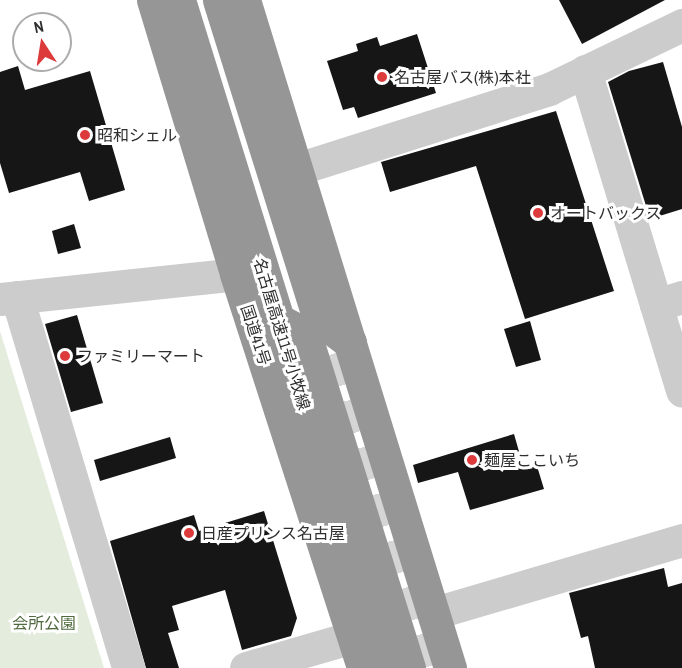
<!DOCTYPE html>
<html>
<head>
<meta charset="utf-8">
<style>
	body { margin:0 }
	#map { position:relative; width:682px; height:668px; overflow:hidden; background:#fff; font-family:"Archivo Narrow","Noto Sans JP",sans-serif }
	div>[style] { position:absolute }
	.green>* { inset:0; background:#e4ecde }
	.building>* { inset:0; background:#161616 }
	.minor-tunnel>* { height:33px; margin-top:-16.5px; transform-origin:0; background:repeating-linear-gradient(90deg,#d5d5d5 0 33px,transparent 0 49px) }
	.minor>* { height:33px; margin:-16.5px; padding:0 16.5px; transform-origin:16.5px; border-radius:16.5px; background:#ccc }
	.highway>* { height:33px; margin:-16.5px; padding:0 16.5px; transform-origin:16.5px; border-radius:16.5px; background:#969696 }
	.highway-bridge>* { height:33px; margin:-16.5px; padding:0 16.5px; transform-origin:16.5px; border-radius:16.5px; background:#969696 }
	.dots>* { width:16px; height:16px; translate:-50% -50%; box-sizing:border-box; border:3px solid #fff; border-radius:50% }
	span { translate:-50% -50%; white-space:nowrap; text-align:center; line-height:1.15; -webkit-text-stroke:6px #fff; paint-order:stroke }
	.poi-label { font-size:16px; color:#2f2f2f }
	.left { translate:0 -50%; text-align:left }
	.street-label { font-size:16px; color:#2f2f2f }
	.park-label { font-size:16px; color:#50693e }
	.north { position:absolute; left:12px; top:12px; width:60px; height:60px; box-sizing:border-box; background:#fff; border:2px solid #acacac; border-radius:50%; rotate:348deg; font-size:16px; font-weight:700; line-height:24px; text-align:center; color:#2f2f2f }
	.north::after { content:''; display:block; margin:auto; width:21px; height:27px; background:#dd3a3b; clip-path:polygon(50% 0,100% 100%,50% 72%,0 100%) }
</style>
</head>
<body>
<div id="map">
	<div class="green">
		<i style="clip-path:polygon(0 331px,104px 668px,0 668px)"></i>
	</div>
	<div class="building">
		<i style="clip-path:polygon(559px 0,665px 0,582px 44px)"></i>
		<i style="clip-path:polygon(417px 34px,436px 93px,358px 118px,354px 107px,343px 110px,327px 61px,358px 51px,356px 44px,377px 37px,380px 46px)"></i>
		<i style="clip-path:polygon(663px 62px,682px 127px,682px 209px,650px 219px,608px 82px,629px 71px)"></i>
		<i style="clip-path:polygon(18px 66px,25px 90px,90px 71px,125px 190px,89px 201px,80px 172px,9px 193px,0 163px,0 72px)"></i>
		<i style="clip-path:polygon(556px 111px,614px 291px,525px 319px,476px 166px,390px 192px,381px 162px)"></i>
		<i style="clip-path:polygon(74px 224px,81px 248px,58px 254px,52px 231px)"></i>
		<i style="clip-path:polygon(77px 315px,103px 403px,71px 412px,45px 324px)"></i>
		<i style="clip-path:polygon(530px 321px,541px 360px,516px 367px,504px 329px)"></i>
		<i style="clip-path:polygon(514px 434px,524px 469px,537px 466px,544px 489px,470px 510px,458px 472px,418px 483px,413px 465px)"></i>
		<i style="clip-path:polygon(170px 437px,176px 458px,100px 481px,94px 460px)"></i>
		<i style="clip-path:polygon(264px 511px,297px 618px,291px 636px,242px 650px,225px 590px,172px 606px,179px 630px,168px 633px,179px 668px,146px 668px,110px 541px,194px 515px,199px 531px)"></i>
		<i style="clip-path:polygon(664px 568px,668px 587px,682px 583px,682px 668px,595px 668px,588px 636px,581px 638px,569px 593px)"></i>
	</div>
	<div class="minor-tunnel">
		<i style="left:320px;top:306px;width:378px;rotate:73.1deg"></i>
	</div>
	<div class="minor">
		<i style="left:585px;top:71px;width:334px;rotate:73.1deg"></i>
		<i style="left:313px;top:164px;width:248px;rotate:-17.6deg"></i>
		<i style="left:549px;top:89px;width:148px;rotate:-25.7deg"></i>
		<i style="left:17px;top:297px;width:387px;rotate:73.3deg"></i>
		<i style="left:0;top:299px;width:237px;rotate:-6deg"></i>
		<i style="left:656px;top:305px;width:27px;rotate:-17deg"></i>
		<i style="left:448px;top:609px;width:244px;rotate:-16.4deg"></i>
		<i style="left:246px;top:668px;width:111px;rotate:-16.2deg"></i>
	</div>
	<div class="highway">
		<i style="left:153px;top:0;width:286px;rotate:73.1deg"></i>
		<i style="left:236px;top:274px;width:414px;rotate:72.1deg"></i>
		<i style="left:244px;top:0;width:699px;rotate:72.86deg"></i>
		<i style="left:266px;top:305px;width:10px;rotate:73deg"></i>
		<i style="left:269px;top:315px;width:41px;rotate:27.8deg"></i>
		<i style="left:305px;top:334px;width:350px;rotate:72.7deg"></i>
	</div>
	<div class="highway-bridge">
		<i style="left:179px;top:0;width:699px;rotate:72.78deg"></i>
		<i style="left:219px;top:0;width:334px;rotate:72.6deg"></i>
		<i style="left:319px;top:319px;width:39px;rotate:37deg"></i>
	</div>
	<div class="dots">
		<i style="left:382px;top:77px;background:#dd3a3b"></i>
		<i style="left:85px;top:135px;background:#dd3a3b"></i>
		<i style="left:538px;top:213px;background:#dd3a3b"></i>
		<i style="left:65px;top:356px;background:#dd3a3b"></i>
		<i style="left:472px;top:460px;background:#dd3a3b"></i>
		<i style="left:189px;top:533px;background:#dd3a3b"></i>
	</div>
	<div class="poi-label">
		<span class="left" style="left:394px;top:77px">名古屋バス(株)本社</span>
		<span class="left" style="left:97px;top:135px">昭和シェル</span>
		<span class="left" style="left:550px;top:213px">オートバックス</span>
		<span class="left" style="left:77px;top:356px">ファミリーマート</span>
		<span class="left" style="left:484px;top:460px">麺屋ここいち</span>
		<span class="left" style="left:201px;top:533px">日産プリンス名古屋</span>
	</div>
	<div class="street-label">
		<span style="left:282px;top:334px;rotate:73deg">名古屋高速11号小牧線</span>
		<span style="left:256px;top:335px;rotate:72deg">国道41号</span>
	</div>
	<div class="park-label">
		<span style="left:44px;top:623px">会所公園</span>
	</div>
	<div class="north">N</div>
</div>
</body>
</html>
